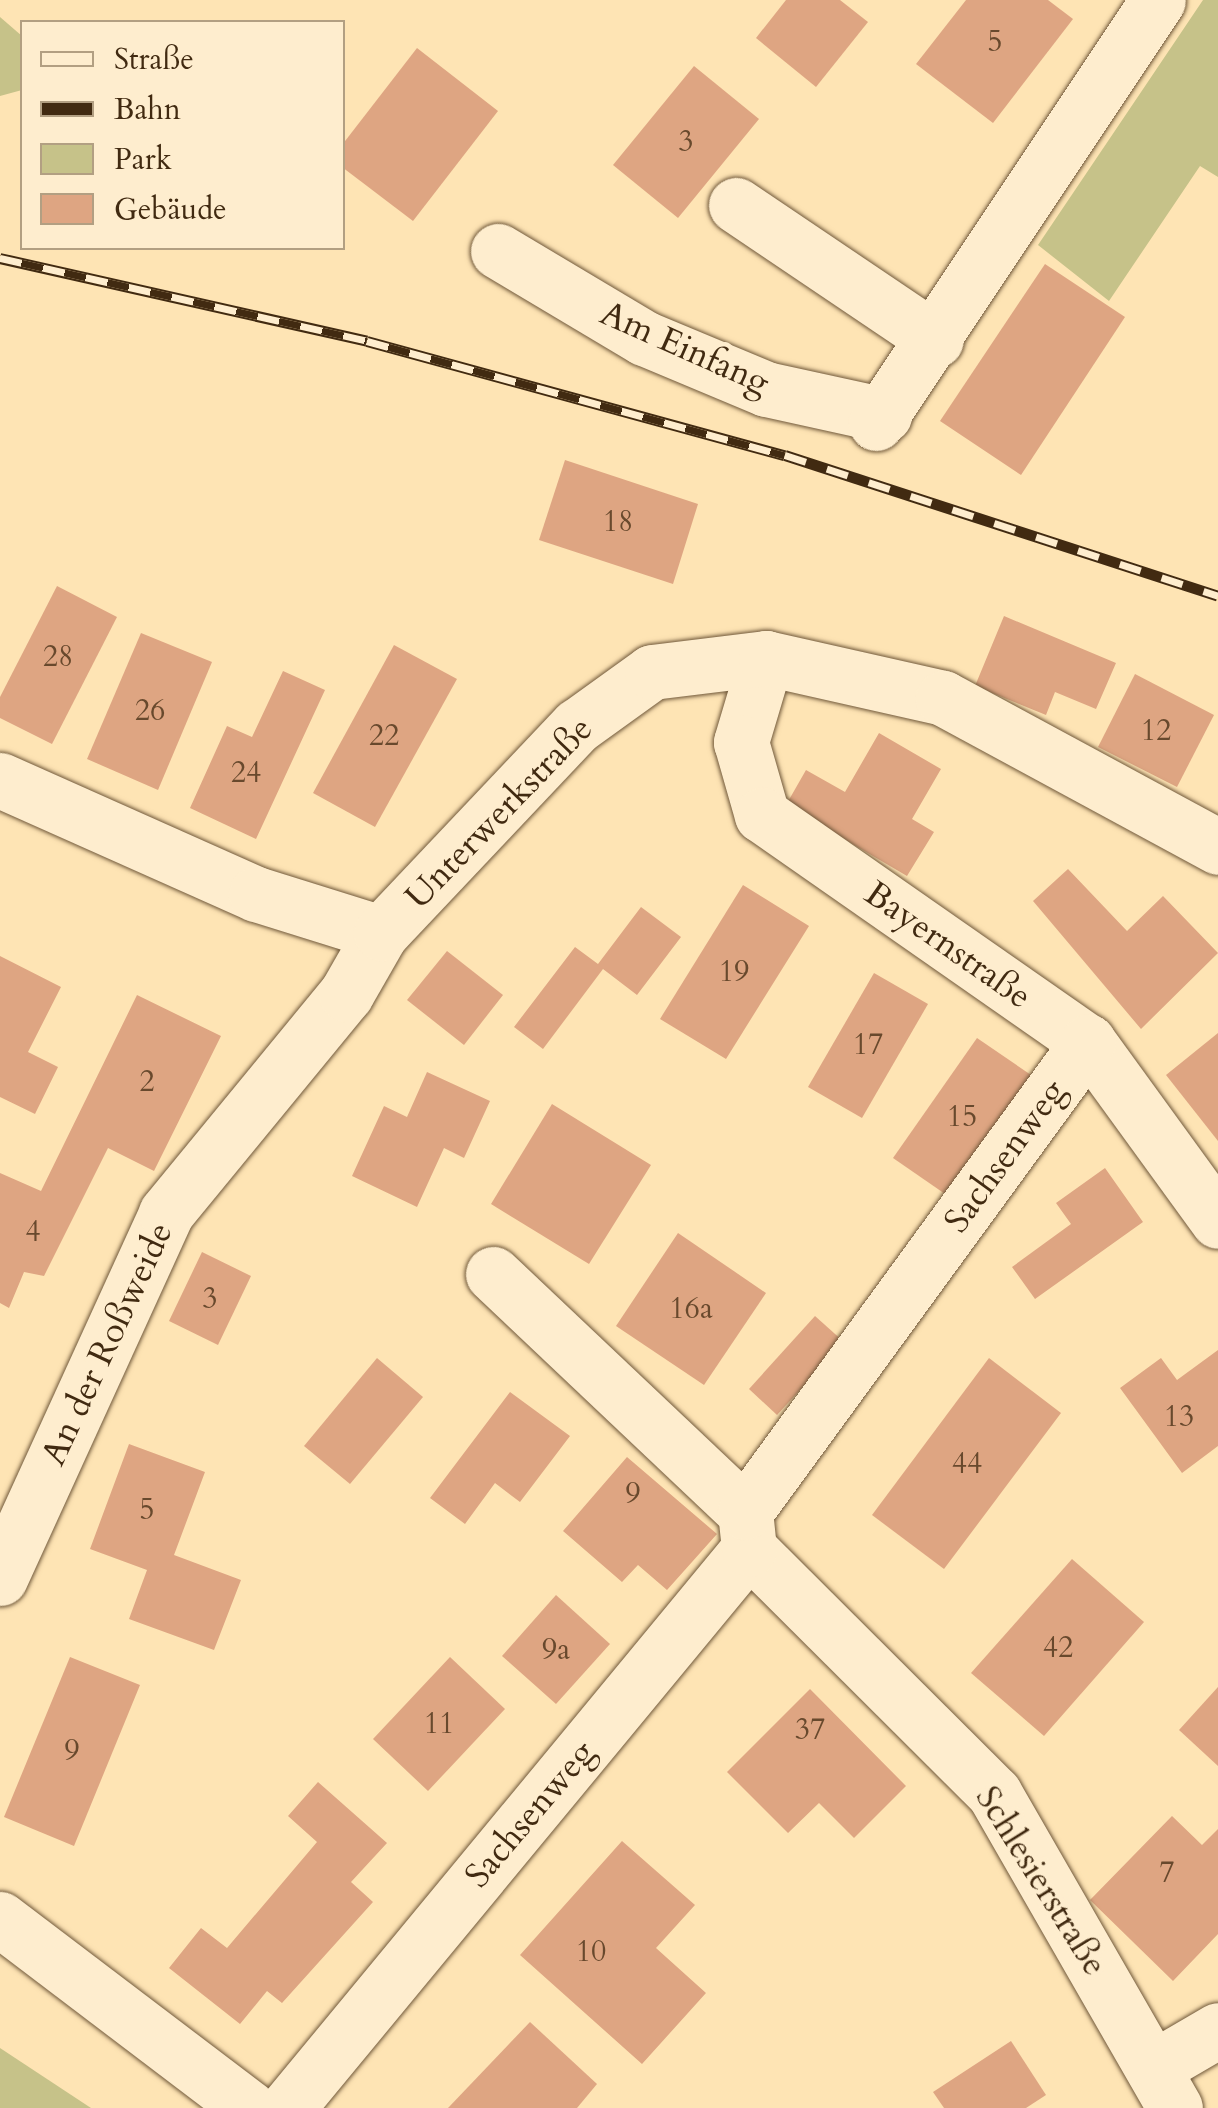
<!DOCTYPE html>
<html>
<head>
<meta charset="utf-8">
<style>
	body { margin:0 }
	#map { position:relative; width:1218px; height:2108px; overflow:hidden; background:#fee4b4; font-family:Cardo,serif }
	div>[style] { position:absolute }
	.green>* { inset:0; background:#c6c289 }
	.building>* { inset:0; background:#dea582 }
	.roads { filter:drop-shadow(0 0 2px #70583a) drop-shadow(0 0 2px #70583a) }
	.minor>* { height:55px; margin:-27.5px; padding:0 27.5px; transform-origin:27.5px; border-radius:27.5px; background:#feedce }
	.rail>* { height:11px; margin-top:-5.5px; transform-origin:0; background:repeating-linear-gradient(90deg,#feedce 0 22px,#412a11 0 44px); box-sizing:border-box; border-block:2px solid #412a11 }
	span { translate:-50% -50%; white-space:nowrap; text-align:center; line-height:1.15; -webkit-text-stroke:9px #feedce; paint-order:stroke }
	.number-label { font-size:30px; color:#68492d }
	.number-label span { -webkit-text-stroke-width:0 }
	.street-label { font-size:35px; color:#412a11 }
	.legend { position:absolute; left:20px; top:20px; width:325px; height:230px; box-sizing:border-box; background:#feedce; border:2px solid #b29f82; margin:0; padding:12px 18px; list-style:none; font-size:30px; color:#412a11 }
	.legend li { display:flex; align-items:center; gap:20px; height:50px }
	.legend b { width:50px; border:2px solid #b29f82 }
</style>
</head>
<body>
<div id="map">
	<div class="green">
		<i style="clip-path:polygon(1203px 0,1218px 0,1218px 177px,1200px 166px,1109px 301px,1038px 245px)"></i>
		<i style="clip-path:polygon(0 17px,22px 36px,22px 90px,0 96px)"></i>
		<i style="clip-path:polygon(0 2048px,91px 2108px,0 2108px)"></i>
	</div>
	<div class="building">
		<i style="clip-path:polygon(786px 0,840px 0,868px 22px,816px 87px,756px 38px)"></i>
		<i style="clip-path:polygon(966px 0,1048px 0,1073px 19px,993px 123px,916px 64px)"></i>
		<i style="clip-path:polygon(417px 48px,498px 111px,413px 221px,342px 167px,342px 145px)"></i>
		<i style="clip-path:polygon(694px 66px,759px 119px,678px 218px,613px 165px)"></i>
		<i style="clip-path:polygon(1045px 264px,1125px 317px,1021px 475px,940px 421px)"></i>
		<i style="clip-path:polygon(565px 460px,698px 504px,673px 584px,539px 540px)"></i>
		<i style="clip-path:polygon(57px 586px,117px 617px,52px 744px,0 718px,0 697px)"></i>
		<i style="clip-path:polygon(1004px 616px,1116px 663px,1096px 709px,1055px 692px,1046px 715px,975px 686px)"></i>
		<i style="clip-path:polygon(141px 633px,212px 662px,158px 790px,87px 759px)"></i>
		<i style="clip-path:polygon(394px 645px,457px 679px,375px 827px,313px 793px)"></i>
		<i style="clip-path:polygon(283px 671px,325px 690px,256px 839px,190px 808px,227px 726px,252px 737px)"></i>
		<i style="clip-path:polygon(1135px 674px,1214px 715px,1177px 787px,1098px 747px)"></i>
		<i style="clip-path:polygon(879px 733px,941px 769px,912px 819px,934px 832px,907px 876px,786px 805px,806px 770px,845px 792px)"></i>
		<i style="clip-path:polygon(1068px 869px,1127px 931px,1163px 896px,1218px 953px,1141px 1029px,1033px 901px)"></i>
		<i style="clip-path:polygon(743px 885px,809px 926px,726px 1059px,660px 1019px)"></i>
		<i style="clip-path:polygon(641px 907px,681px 937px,637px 995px,603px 969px,543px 1049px,514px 1027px,575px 947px,598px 964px)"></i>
		<i style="clip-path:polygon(447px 951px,503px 995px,464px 1045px,407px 1000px)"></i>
		<i style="clip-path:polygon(0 956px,61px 987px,28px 1052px,58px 1067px,35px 1114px,0 1097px)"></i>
		<i style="clip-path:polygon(874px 973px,928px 1004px,862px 1118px,808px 1087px)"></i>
		<i style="clip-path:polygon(137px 995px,221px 1036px,154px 1171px,108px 1148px,44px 1276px,24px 1272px,9px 1308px,0 1303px,0 1173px,41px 1191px)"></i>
		<i style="clip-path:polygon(1218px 1033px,1218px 1141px,1166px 1075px)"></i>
		<i style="clip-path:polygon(977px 1038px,1031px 1075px,948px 1196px,893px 1158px)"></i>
		<i style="clip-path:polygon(427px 1072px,490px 1101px,464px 1158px,444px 1148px,417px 1207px,352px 1176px,384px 1106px,407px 1117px)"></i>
		<i style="clip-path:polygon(552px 1104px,651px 1165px,589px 1264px,491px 1204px)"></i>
		<i style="clip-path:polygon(1105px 1168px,1143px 1222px,1035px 1299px,1012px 1267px,1071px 1224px,1056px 1203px)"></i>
		<i style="clip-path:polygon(678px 1233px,766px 1293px,704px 1385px,616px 1326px)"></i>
		<i style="clip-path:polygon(202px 1252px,251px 1276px,218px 1345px,169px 1321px)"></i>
		<i style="clip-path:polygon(815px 1316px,844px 1342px,777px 1415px,749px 1389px)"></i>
		<i style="clip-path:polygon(1218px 1350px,1218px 1446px,1182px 1473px,1120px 1388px,1161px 1358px,1177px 1380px)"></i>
		<i style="clip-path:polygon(377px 1358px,423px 1397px,350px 1484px,304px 1446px)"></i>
		<i style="clip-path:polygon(989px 1358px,1061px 1413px,944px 1569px,872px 1515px)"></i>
		<i style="clip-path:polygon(510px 1392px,570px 1436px,520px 1502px,495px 1483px,465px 1524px,430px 1498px)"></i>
		<i style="clip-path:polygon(129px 1444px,205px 1472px,174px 1555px,241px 1580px,214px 1650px,129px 1619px,147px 1570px,90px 1549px)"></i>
		<i style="clip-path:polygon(627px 1457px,717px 1534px,667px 1590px,638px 1565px,622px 1582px,563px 1531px)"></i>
		<i style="clip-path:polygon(1072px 1559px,1144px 1622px,1044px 1736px,971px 1673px)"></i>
		<i style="clip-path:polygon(556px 1595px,610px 1644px,556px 1704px,502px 1656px)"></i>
		<i style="clip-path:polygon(70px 1657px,140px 1685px,74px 1846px,4px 1817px)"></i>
		<i style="clip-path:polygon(450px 1657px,505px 1709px,428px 1791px,373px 1739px)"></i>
		<i style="clip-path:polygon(1218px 1687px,1218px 1766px,1179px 1730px)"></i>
		<i style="clip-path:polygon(810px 1689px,906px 1786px,854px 1838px,819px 1803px,788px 1833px,727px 1772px)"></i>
		<i style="clip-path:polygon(318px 1782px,387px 1843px,351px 1882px,373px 1902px,282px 2003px,267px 1991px,240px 2024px,169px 1968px,201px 1928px,227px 1948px,317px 1842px,288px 1816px)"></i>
		<i style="clip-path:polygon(1172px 1816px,1202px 1845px,1218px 1829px,1218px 1934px,1173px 1981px,1090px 1900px)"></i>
		<i style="clip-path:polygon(622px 1841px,695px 1905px,656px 1948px,706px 1993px,642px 2064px,520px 1955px)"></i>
		<i style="clip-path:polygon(530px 2022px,597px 2084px,577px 2108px,448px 2108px)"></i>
		<i style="clip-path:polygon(1011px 2041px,1046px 2095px,1026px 2108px,944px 2108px,933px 2092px)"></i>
	</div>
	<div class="roads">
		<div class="minor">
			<i style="left:736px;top:205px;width:241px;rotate:34deg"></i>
			<i style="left:498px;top:251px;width:170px;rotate:30.8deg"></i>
			<i style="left:644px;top:338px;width:132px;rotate:22.7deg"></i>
			<i style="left:766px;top:389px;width:121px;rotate:12.4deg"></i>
			<i style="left:876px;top:423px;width:508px;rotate:-56.31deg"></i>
			<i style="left:766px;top:658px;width:88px;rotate:106.6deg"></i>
			<i style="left:741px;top:742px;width:76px;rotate:74deg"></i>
			<i style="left:762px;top:815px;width:397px;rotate:34.9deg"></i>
			<i style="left:1088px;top:1042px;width:221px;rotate:54deg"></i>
			<i style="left:0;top:780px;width:280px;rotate:24deg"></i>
			<i style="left:256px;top:894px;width:131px;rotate:17.3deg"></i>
			<i style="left:493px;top:1274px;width:347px;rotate:43.4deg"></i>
			<i style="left:749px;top:1549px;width:346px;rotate:44.9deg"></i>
			<i style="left:994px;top:1793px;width:363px;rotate:60.1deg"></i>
			<i style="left:0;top:1578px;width:401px;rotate:-65.5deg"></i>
			<i style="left:166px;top:1213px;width:283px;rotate:-50.6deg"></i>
			<i style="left:346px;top:994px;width:70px;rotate:-60.2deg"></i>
			<i style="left:381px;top:933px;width:285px;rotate:-46.6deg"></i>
			<i style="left:577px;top:726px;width:92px;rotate:-35.8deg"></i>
			<i style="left:652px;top:672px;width:115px;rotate:-7deg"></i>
			<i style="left:766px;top:658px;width:181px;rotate:12.7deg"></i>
			<i style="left:943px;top:698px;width:313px;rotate:28.4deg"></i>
			<i style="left:0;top:1919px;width:313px;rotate:37.2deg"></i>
			<i style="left:1153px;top:2068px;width:75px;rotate:-30.3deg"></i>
			<i style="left:287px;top:2108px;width:725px;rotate:-50.43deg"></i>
			<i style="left:749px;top:1549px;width:37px;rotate:-96deg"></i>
			<i style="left:745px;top:1512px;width:582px;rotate:-53.88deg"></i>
		</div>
	</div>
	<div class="rail">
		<i style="left:0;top:258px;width:376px;rotate:12.7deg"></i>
		<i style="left:367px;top:341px;width:433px;rotate:15.3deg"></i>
		<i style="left:785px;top:455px;width:455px;rotate:18deg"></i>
	</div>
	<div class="number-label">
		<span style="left:995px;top:42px">5</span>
		<span style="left:686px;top:142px">3</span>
		<span style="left:618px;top:522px">18</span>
		<span style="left:58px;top:657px">28</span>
		<span style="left:150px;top:711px">26</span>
		<span style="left:1156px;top:731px">12</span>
		<span style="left:384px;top:736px">22</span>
		<span style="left:246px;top:773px">24</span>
		<span style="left:734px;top:972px">19</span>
		<span style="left:868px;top:1045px">17</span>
		<span style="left:147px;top:1082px">2</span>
		<span style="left:962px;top:1117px">15</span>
		<span style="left:33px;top:1232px">4</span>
		<span style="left:210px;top:1299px">3</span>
		<span style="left:691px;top:1309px">16a</span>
		<span style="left:1179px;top:1417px">13</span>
		<span style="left:967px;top:1464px">44</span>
		<span style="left:633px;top:1494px">9</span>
		<span style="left:147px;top:1510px">5</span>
		<span style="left:1058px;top:1648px">42</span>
		<span style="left:556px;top:1650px">9a</span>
		<span style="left:439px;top:1724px">11</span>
		<span style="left:810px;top:1730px">37</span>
		<span style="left:72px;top:1751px">9</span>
		<span style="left:1167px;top:1873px">7</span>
		<span style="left:591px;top:1952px">10</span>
	</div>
	<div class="street-label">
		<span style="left:685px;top:348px;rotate:24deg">Am Einfang</span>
		<span style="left:499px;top:813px;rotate:-46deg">Unterwerkstraße</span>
		<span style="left:948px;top:945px;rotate:35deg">Bayernstraße</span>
		<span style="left:1005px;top:1156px;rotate:-54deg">Sachsenweg</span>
		<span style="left:107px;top:1344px;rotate:-65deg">An der Roßweide</span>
		<span style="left:530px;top:1814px;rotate:-50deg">Sachsenweg</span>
		<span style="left:1041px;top:1881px;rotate:58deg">Schlesierstraße</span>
	</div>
	<ul class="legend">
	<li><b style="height:12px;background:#feedce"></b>Straße</li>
	<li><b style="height:12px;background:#412a11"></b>Bahn</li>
	<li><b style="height:28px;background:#c6c289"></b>Park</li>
	<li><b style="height:28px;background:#dea582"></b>Gebäude</li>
	</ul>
</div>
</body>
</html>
